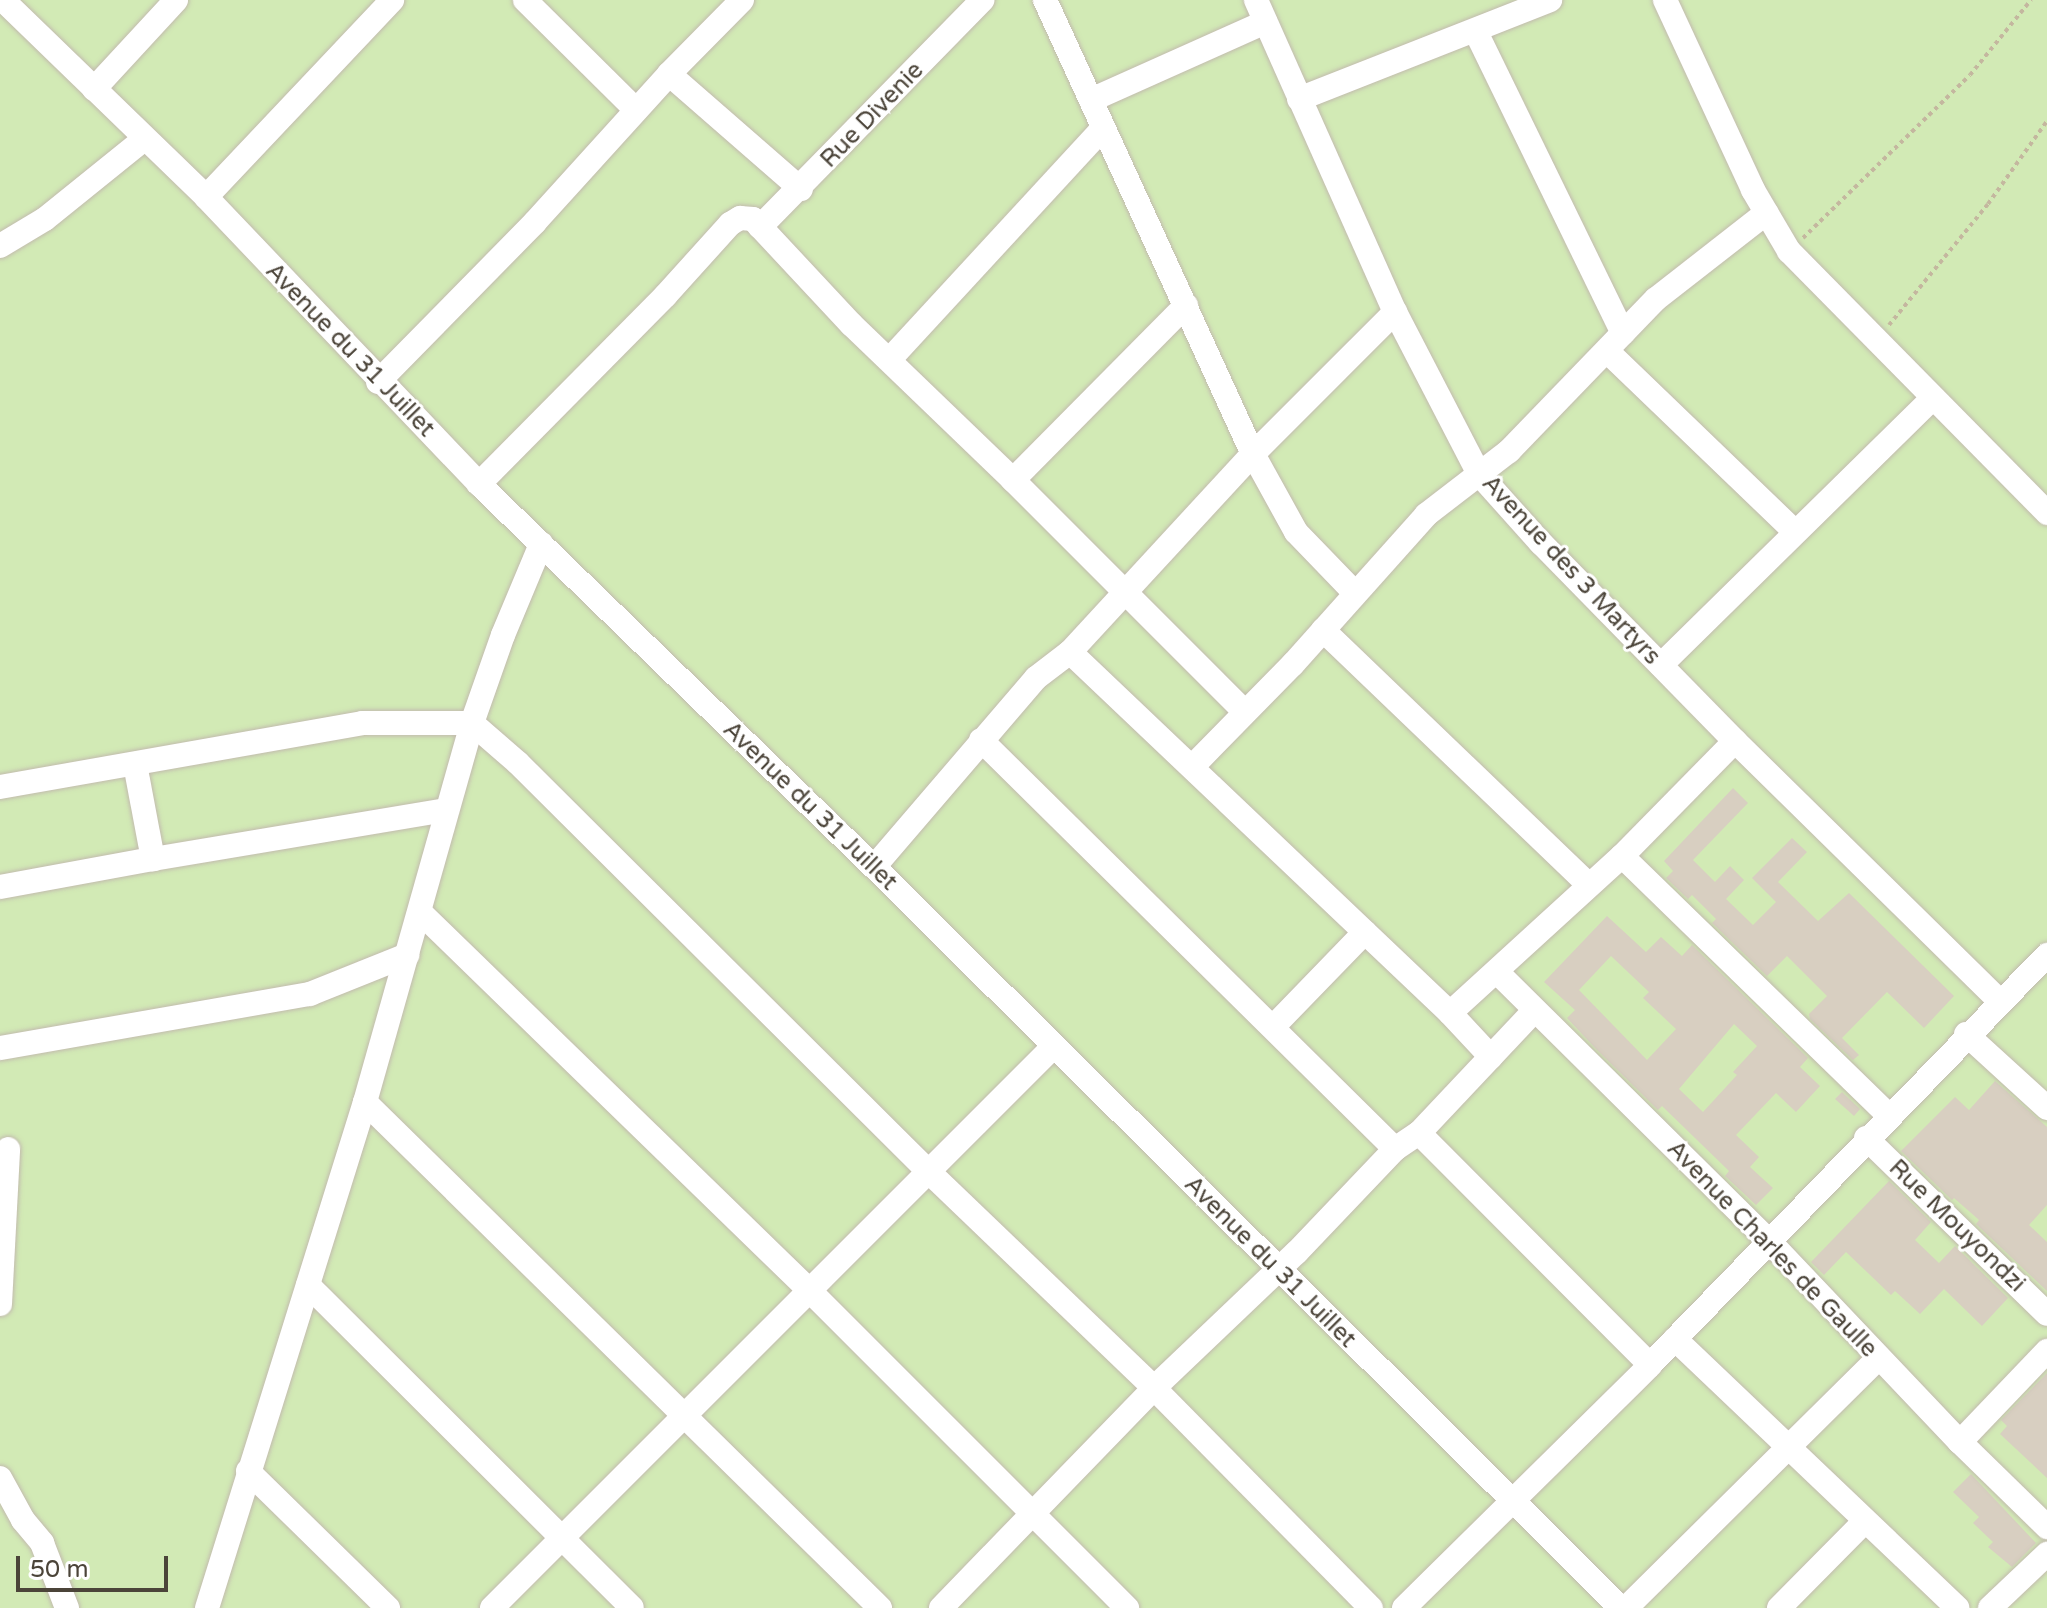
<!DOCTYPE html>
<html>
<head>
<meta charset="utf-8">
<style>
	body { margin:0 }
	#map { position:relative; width:2047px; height:1608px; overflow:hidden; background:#f6f3ec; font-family:"Varela Round",sans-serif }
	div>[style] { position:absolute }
	.green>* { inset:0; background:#d2eab5 }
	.building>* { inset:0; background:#d8cfc1 }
	.path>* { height:4px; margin-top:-2px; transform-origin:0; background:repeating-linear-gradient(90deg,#c4b79f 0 4px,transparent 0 8px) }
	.roads { filter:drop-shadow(0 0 2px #c2bbae) drop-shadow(0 0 2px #c2bbae) }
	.minor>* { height:24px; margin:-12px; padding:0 12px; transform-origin:12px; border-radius:12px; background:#fff }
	span { translate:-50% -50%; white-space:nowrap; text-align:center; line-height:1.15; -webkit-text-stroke:6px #fff; paint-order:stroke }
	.street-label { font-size:24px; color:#4b4439 }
	.scale { position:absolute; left:16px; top:1556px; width:152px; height:36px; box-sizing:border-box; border:4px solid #4b4439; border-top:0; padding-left:10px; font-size:24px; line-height:28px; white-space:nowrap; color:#4b4439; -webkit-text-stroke:6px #fff; paint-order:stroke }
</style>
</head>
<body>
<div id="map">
	<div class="green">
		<i style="clip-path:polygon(0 0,2047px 0,2047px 1608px,0 1608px)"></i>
	</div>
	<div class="building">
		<i style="clip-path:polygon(1733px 788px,1748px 803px,1693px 860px,1715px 882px,1730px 866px,1744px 880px,1726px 899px,1753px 925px,1776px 902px,1752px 878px,1792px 838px,1807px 852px,1778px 882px,1818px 921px,1849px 893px,1954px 996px,1924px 1028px,1887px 992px,1842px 1038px,1859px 1055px,1853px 1060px,1810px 1019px,1809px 1014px,1827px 996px,1787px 956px,1767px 976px,1712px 923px,1716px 919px,1692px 895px,1688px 899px,1666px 878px,1673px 871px,1664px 861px)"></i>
		<i style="clip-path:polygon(evenodd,1607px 916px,1646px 952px,1661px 937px,1682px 956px,1692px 945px,1808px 1058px,1800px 1067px,1820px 1086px,1796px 1112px,1776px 1093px,1736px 1135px,1759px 1157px,1750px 1167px,1773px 1188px,1756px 1205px,1725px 1176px,1729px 1171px,1662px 1106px,1658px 1110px,1596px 1049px,1567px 1018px,1575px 1010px,1544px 982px,1607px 916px,1611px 956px,1649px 992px,1643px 998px,1676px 1029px,1647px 1060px,1579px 990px,1611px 956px,1607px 916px,1734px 1024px,1757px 1046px,1733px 1072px,1737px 1075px,1703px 1112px,1679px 1089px,1734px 1024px)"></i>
		<i style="clip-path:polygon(1995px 1081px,2047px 1127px,2047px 1205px,2029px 1225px,2047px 1242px,2047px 1291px,1976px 1224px,1979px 1220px,1954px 1198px,1952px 1200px,1901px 1151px,1955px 1097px,1969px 1110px)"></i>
		<i style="clip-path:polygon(1842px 1092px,1860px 1109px,1854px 1116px,1835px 1099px)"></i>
		<i style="clip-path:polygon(1889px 1181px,1931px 1222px,1915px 1240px,1939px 1263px,1955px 1246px,2008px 1298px,1982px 1326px,1944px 1289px,1920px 1314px,1895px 1291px,1891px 1295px,1846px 1252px,1824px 1275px,1811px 1262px)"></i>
		<i style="clip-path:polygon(2047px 1373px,2047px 1478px,2000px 1434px,2007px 1426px,2001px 1420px)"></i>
		<i style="clip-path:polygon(1971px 1474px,2036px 1543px,2012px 1567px,1988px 1547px,1993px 1542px,1973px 1523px,1979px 1517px,1953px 1492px)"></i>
	</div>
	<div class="path">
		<i style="left:1803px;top:238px;width:233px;rotate:-44.3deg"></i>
		<i style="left:1970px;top:75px;width:97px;rotate:-50.9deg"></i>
		<i style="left:1889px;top:325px;width:156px;rotate:-50.7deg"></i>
		<i style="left:1988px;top:204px;width:102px;rotate:-54.6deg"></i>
	</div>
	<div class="roads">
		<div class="minor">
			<i style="left:3px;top:0;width:283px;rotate:44.1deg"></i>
			<i style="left:206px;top:197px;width:396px;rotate:46.4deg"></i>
			<i style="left:479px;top:484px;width:550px;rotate:44.12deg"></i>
			<i style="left:874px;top:867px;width:1052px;rotate:44.77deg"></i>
			<i style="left:525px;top:0;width:156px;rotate:44.7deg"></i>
			<i style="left:1045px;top:0;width:499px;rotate:65.4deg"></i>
			<i style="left:1253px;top:454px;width:89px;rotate:61.1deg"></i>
			<i style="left:1296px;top:532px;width:85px;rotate:46deg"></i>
			<i style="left:1256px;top:0;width:342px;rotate:66deg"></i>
			<i style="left:1395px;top:312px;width:182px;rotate:62.6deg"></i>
			<i style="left:1479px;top:474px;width:93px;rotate:48.1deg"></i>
			<i style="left:1541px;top:543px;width:277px;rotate:45.6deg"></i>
			<i style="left:1735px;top:741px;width:371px;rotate:44.5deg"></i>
			<i style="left:1665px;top:0;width:209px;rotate:65.1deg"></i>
			<i style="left:1753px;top:190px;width:71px;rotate:59.5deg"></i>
			<i style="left:1789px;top:251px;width:368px;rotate:45.4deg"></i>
			<i style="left:1476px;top:32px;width:335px;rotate:64deg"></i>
			<i style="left:669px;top:74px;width:175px;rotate:41.1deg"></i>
			<i style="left:94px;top:89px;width:121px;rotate:-47.3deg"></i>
			<i style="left:1299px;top:99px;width:270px;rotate:-21.5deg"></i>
			<i style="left:1091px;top:100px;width:191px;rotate:-24.1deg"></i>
			<i style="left:206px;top:197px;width:271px;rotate:-46.6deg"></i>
			<i style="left:760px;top:227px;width:318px;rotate:-45.6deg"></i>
			<i style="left:0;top:246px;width:52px;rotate:-31deg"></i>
			<i style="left:45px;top:219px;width:127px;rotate:-38.9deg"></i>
			<i style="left:1607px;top:351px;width:261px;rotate:43.9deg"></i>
			<i style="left:890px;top:359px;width:314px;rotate:-47.3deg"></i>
			<i style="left:378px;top:382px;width:224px;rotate:-45.5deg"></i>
			<i style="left:535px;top:222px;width:200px;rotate:-47.8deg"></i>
			<i style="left:669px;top:74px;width:104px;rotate:-45.4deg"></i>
			<i style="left:1013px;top:480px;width:246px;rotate:-45.3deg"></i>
			<i style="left:479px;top:484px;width:264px;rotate:-45.3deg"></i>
			<i style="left:665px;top:296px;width:97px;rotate:-47.9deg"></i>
			<i style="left:730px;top:224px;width:12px;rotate:-31deg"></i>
			<i style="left:740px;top:218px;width:13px;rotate:4deg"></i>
			<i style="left:753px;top:219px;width:145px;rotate:47deg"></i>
			<i style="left:852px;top:325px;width:223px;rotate:43.9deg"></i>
			<i style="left:1013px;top:480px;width:328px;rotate:45deg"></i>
			<i style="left:1323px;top:630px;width:367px;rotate:43.8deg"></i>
			<i style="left:1070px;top:652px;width:524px;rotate:43.53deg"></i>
			<i style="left:1450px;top:1013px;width:60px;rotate:47deg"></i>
			<i style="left:1661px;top:665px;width:381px;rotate:-44.5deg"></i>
			<i style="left:981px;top:740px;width:582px;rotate:44.65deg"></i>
			<i style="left:135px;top:764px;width:97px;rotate:79.3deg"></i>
			<i style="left:153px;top:859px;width:297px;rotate:-9.5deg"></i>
			<i style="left:1193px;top:766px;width:143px;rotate:-45.6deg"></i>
			<i style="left:1293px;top:664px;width:200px;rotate:-48.2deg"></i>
			<i style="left:1426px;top:515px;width:105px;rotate:-37.6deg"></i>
			<i style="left:1509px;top:451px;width:211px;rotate:-46deg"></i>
			<i style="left:1656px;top:299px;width:140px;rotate:-38deg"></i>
			<i style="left:0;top:787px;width:368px;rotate:-10deg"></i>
			<i style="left:362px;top:723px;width:110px"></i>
			<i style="left:472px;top:723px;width:61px;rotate:41deg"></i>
			<i style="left:518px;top:763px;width:580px;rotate:44.86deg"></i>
			<i style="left:929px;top:1172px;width:312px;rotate:43.8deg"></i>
			<i style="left:1154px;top:1388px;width:309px;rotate:45.4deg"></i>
			<i style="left:1622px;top:856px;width:373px;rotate:44.2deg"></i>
			<i style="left:874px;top:867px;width:249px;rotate:-49.4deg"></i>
			<i style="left:1036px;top:678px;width:43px;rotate:-37.4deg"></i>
			<i style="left:1070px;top:652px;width:270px;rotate:-47.3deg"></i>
			<i style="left:1253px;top:454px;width:201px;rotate:-45deg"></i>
			<i style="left:0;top:887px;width:156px;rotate:-10.4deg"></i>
			<i style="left:420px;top:912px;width:542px;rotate:44.18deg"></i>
			<i style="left:809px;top:1290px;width:450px;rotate:45deg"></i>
			<i style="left:1497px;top:972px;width:384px;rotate:44.7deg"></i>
			<i style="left:1770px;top:1242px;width:276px;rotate:46.5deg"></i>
			<i style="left:1960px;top:1442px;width:122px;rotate:44.3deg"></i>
			<i style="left:1450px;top:1013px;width:233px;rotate:-42.4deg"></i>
			<i style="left:1622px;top:856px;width:161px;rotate:-45.5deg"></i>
			<i style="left:1273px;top:1027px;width:132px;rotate:-45.9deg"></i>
			<i style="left:1966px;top:1034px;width:110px;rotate:42.4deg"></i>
			<i style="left:0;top:1048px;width:315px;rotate:-9.9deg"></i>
			<i style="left:310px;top:994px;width:105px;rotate:-21.9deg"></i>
			<i style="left:365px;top:1102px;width:722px;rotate:44.49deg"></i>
			<i style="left:1419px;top:1133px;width:327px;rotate:45.1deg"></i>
			<i style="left:1866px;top:1138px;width:252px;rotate:44.2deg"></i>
			<i style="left:308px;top:1285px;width:457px;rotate:44.9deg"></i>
			<i style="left:0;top:1304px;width:155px;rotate:-87deg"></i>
			<i style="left:1675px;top:1339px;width:390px;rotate:43.6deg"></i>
			<i style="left:1960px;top:1442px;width:126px;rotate:-46.3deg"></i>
			<i style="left:248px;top:1471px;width:196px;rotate:44.4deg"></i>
			<i style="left:0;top:1478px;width:48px;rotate:61.3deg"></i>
			<i style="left:23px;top:1520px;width:30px;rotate:50deg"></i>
			<i style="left:42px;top:1543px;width:70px;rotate:69deg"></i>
			<i style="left:207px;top:1608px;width:530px;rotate:-72.66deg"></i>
			<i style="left:365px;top:1102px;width:394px;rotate:-74.2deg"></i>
			<i style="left:472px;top:723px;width:93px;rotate:-70.6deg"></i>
			<i style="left:503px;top:635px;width:99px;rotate:-67.3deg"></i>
			<i style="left:492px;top:1608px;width:793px;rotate:-45deg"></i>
			<i style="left:941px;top:1608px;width:306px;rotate:-45.9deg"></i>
			<i style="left:1154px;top:1388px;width:196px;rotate:-43.6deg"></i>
			<i style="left:1296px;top:1253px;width:144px;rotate:-46.4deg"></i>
			<i style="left:1395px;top:1149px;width:29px;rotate:-34deg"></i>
			<i style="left:1419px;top:1133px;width:168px;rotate:-46.7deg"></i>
			<i style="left:1404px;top:1608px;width:346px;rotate:-44.6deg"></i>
			<i style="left:1650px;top:1365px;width:571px;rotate:-45.92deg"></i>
			<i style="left:1626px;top:1608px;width:356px;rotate:-44.7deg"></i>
			<i style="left:1779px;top:1608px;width:122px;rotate:-45.3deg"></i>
			<i style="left:1990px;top:1608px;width:79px;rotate:-43.5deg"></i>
		</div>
	</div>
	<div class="street-label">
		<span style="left:872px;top:115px;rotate:-46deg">Rue Divenie</span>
		<span style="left:350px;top:350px;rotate:46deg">Avenue du 31 Juillet</span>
		<span style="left:1571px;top:570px;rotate:47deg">Avenue des 3 Martyrs</span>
		<span style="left:810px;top:806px;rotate:44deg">Avenue du 31 Juillet</span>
		<span style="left:1957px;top:1226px;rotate:44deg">Rue Mouyondzi</span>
		<span style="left:1772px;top:1249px;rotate:46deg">Avenue Charles de Gaulle</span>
		<span style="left:1270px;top:1262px;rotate:45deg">Avenue du 31 Juillet</span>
	</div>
	<div class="scale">50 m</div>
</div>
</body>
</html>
